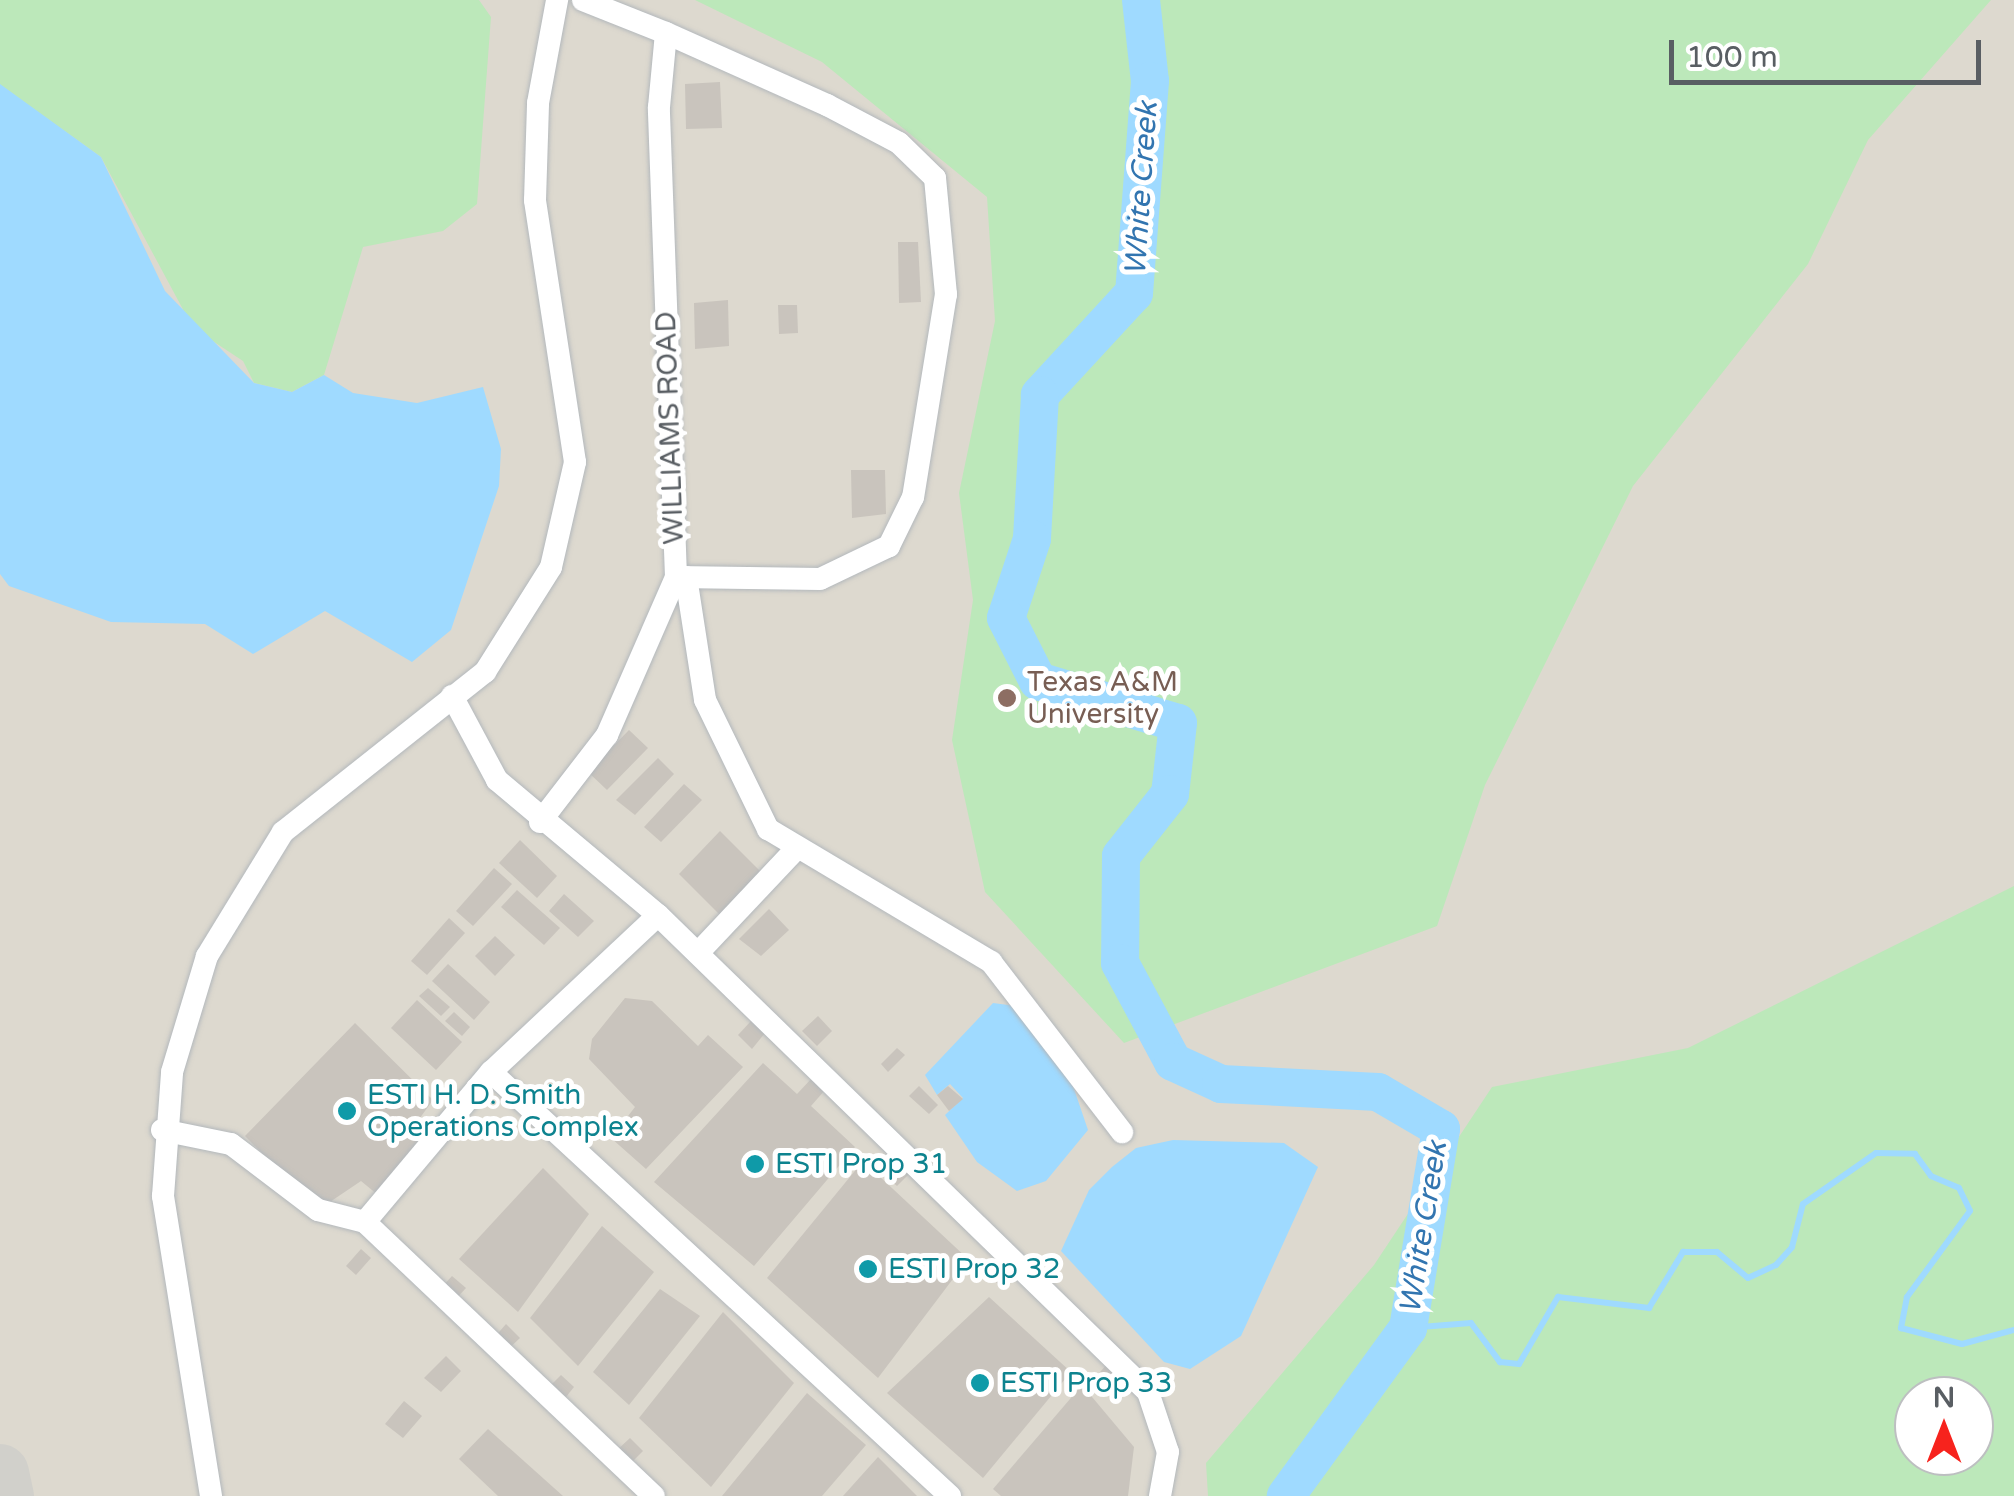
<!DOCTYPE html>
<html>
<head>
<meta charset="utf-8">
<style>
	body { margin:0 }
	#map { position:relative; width:2014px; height:1496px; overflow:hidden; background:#eeeae0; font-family:"Varela Round",sans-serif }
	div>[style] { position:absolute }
	.education>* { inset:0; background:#ddd9cf }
	.green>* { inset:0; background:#bce8ba }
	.water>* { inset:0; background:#9fdaff }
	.stream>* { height:6px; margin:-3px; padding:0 3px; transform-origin:3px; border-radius:3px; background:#9fdaff }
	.river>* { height:38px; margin:-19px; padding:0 19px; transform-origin:19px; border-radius:19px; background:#9fdaff }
	.taxiway>* { height:58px; margin:-29px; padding:0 29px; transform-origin:29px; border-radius:29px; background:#d1d0cb }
	.building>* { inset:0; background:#c9c4bd }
	.roads { filter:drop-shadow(0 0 2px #b3b8bc) drop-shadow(0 0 2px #b3b8bc) }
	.minor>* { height:22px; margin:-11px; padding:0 11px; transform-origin:11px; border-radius:11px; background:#fff }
	.dots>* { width:28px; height:28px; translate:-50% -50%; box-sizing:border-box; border:5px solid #fff; border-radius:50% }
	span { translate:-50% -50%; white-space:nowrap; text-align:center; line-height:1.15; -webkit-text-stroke:10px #fff; paint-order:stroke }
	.street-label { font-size:28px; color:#595e63 }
	.education-label { font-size:28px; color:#785e54 }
	.left { translate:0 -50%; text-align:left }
	.culture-label { font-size:28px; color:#0d838f }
	.water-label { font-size:30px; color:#3275b0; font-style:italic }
	.north { position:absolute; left:1894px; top:1376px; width:100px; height:100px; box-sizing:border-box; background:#fff; border:2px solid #bdbfc1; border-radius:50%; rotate:0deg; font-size:28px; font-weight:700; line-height:40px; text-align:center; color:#595e63 }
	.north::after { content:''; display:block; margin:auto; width:35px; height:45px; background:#f7231d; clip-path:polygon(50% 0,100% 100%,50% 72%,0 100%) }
	.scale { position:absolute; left:1669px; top:40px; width:312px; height:45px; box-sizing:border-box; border:5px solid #595e63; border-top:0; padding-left:12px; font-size:30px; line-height:35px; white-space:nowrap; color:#595e63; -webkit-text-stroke:8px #fff; paint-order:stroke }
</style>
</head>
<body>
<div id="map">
	<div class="education">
		<i style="clip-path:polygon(evenodd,0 0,2014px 0,2014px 1496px,0 1496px,0 0,1914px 1396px,1974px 1396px,1974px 1456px,1914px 1456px,1914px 1396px)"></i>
	</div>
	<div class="green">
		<i style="clip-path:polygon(0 0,479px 0,491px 17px,477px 204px,443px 231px,363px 247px,324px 375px,292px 392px,254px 383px,243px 361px,193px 328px,101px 157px,0 85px)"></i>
		<i style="clip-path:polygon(695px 0,1991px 0,1868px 140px,1808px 264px,1633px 486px,1485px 785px,1437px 926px,1124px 1043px,985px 892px,952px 740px,973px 600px,959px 493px,995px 321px,987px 197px,822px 62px)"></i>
		<i style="clip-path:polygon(evenodd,2014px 886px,2014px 1496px,1208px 1496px,1206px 1463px,1374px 1265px,1492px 1087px,1688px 1048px,2014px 886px,1914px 1396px,1974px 1396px,1974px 1456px,1914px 1456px,1914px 1396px)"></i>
	</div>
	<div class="water">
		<i style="clip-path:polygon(0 84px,101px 157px,165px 291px,254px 383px,292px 392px,324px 375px,353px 393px,417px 403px,483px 387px,501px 449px,499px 486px,451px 630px,412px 662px,325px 611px,253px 654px,205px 624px,111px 622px,9px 586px,0 574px)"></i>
		<i style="clip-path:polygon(993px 1003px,1016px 1006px,1071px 1080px,1088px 1130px,1046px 1181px,1017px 1191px,977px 1162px,945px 1115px,963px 1098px,950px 1084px,937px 1095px,925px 1075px)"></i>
		<i style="clip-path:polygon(1173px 1140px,1284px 1143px,1318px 1167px,1241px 1336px,1190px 1369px,1164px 1362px,1061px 1251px,1089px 1190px,1112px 1167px,1136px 1148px)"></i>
	</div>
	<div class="stream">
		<i style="left:1408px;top:1328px;width:63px;rotate:-4.5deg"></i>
		<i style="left:1471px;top:1323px;width:49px;rotate:53.4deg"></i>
		<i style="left:1500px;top:1362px;width:19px;rotate:6deg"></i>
		<i style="left:1519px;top:1364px;width:78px;rotate:-59.8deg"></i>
		<i style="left:1558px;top:1297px;width:92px;rotate:6.9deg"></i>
		<i style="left:1649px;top:1308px;width:66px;rotate:-58.7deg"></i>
		<i style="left:1683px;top:1252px;width:34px"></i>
		<i style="left:1717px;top:1252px;width:40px;rotate:40deg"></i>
		<i style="left:1748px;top:1278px;width:31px;rotate:-25deg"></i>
		<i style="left:1776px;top:1265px;width:24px;rotate:-48deg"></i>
		<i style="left:1792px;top:1247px;width:44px;rotate:-75.7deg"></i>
		<i style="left:1803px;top:1204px;width:89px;rotate:-34.9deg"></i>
		<i style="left:1876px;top:1153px;width:39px;rotate:1deg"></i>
		<i style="left:1915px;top:1154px;width:27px;rotate:54deg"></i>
		<i style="left:1931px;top:1176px;width:30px;rotate:23deg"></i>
		<i style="left:1959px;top:1188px;width:25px;rotate:64deg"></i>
		<i style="left:1970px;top:1211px;width:107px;rotate:126.2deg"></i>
		<i style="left:1907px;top:1297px;width:32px;rotate:101deg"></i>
		<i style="left:1901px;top:1328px;width:63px;rotate:14.7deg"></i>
		<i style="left:1962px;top:1344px;width:54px;rotate:-15.1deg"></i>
	</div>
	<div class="river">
		<i style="left:1141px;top:0;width:81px;rotate:83.7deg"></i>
		<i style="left:1150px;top:81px;width:213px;rotate:94.3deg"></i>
		<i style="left:1134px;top:293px;width:139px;rotate:132.7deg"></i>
		<i style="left:1040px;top:395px;width:144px;rotate:93.2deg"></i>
		<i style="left:1032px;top:539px;width:83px;rotate:108.2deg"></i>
		<i style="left:1006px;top:618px;width:71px;rotate:63.1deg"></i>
		<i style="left:1038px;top:681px;width:146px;rotate:16.7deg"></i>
		<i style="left:1178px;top:723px;width:71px;rotate:96.4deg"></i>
		<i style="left:1170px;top:794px;width:79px;rotate:128.3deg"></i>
		<i style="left:1121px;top:856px;width:107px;rotate:90.5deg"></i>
		<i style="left:1120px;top:963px;width:112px;rotate:61.8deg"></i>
		<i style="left:1173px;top:1062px;width:53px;rotate:24.6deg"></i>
		<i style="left:1221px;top:1084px;width:157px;rotate:2.9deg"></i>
		<i style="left:1378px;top:1092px;width:73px;rotate:30.4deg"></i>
		<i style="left:1441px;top:1129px;width:202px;rotate:99.4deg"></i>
		<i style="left:1408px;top:1328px;width:208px;rotate:126deg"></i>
	</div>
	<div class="taxiway">
		<i style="left:0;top:1473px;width:24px;rotate:78deg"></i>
	</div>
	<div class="building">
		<i style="clip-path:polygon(720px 82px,722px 128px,686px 129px,685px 84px)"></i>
		<i style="clip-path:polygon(898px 242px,918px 242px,921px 302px,899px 303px)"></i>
		<i style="clip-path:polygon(728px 300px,729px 346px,695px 349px,694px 303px)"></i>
		<i style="clip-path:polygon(778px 305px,797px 305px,798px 333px,779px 334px)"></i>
		<i style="clip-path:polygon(851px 470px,885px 470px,886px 514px,852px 518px)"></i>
		<i style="clip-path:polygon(629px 730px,648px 748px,607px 790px,588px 772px)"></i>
		<i style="clip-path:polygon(658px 758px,674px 774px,635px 815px,616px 800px)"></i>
		<i style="clip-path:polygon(684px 784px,702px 800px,661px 842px,644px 827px)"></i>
		<i style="clip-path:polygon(720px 831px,760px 871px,720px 915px,679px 874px)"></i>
		<i style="clip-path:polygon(520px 840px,557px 876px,537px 898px,499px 863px)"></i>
		<i style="clip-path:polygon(494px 868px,512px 884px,473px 926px,456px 911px)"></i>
		<i style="clip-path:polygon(517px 890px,560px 928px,544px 945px,501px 907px)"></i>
		<i style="clip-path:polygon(564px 894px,594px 921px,578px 937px,549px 911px)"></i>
		<i style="clip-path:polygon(769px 909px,789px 930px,761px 956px,739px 939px)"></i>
		<i style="clip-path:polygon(449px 918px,465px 933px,427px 975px,411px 961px)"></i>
		<i style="clip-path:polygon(495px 936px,515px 955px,495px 976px,475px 956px)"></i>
		<i style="clip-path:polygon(448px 964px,490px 1002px,474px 1020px,432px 981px)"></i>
		<i style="clip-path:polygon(428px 988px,450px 1007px,441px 1016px,419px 996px)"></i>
		<i style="clip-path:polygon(625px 998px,652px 1001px,698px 1046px,708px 1035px,743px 1067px,646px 1169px,611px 1138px,635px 1107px,589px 1059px,592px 1039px)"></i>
		<i style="clip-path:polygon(417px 1000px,462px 1042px,436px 1070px,391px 1028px)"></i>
		<i style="clip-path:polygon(454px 1012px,470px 1027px,462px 1036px,445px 1021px)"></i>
		<i style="clip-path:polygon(818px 1016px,832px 1031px,817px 1046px,802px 1031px)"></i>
		<i style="clip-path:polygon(752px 1020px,765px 1033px,752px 1049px,738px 1035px)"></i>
		<i style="clip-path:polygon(355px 1023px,433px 1100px,417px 1122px,431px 1138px,378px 1195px,361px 1181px,318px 1210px,245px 1136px)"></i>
		<i style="clip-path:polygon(897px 1048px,905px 1055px,888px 1072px,881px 1064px)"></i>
		<i style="clip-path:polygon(763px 1063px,797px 1094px,812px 1078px,825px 1090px,811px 1106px,855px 1147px,754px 1266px,654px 1182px)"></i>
		<i style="clip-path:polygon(919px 1086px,938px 1105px,929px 1114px,909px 1096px)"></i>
		<i style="clip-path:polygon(948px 1086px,963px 1099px,949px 1111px,937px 1095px)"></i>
		<i style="clip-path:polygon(896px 1160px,910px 1173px,897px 1186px,883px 1174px)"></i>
		<i style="clip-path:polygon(863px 1161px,968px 1259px,878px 1378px,767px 1278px)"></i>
		<i style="clip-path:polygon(543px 1168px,589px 1214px,518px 1312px,459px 1259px)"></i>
		<i style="clip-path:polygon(602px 1226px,654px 1272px,578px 1366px,530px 1318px)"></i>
		<i style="clip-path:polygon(361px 1249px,371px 1258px,356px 1275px,346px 1266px)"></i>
		<i style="clip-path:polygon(997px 1257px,1011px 1271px,998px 1284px,985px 1272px)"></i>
		<i style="clip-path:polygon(452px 1276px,466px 1288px,454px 1301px,441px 1288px)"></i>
		<i style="clip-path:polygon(660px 1289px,700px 1316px,629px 1405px,593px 1372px)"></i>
		<i style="clip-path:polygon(989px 1297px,1071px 1372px,983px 1478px,887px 1393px)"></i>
		<i style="clip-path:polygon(723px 1312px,794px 1383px,711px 1487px,639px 1418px)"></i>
		<i style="clip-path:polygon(506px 1324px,520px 1338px,506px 1351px,493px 1339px)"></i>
		<i style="clip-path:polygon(446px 1356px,461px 1371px,441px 1392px,424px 1378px)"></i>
		<i style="clip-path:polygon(1107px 1364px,1121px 1378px,1107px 1392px,1094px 1379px)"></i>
		<i style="clip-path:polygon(561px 1375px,574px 1387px,562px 1402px,548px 1388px)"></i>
		<i style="clip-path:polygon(1082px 1385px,1134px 1447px,1128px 1496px,1001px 1496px,993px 1489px)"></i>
		<i style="clip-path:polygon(807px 1393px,866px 1445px,822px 1496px,722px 1496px)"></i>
		<i style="clip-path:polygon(404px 1401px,422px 1416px,403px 1438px,385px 1424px)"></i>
		<i style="clip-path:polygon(488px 1429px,563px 1496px,498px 1496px,459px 1459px)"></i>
		<i style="clip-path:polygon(630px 1438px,643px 1451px,629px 1465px,615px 1452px)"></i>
		<i style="clip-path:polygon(878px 1457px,917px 1496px,843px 1496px)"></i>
	</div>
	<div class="roads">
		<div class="minor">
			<i style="left:583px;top:0;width:89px;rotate:21.7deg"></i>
			<i style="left:666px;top:33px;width:176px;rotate:24.1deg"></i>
			<i style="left:827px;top:105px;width:81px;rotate:27.8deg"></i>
			<i style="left:899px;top:143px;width:50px;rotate:44.2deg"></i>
			<i style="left:935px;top:178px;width:117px;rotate:84.6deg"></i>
			<i style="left:946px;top:294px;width:206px;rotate:99.2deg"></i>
			<i style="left:913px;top:497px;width:55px;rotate:116.1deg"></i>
			<i style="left:889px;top:546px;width:76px;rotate:154.4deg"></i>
			<i style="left:820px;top:579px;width:144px;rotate:-179.2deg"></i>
			<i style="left:676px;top:577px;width:470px;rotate:-92.1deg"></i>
			<i style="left:659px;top:107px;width:74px;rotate:-84.6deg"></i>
			<i style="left:686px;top:577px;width:124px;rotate:81.2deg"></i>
			<i style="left:705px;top:700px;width:144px;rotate:64deg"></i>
			<i style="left:768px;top:829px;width:260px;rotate:30.8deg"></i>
			<i style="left:991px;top:962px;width:215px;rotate:52.4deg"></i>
			<i style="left:452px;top:696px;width:95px;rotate:61.8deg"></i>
			<i style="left:497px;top:780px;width:210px;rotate:40deg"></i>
			<i style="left:658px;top:915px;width:684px;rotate:44.23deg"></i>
			<i style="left:1148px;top:1392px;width:63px;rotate:71.6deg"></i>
			<i style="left:1168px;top:1452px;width:45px;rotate:100.3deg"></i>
			<i style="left:540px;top:822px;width:110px;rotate:-52.4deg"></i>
			<i style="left:607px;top:735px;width:172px;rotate:-66.4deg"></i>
			<i style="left:698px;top:953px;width:141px;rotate:-46.7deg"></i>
			<i style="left:491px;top:1072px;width:625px;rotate:42.73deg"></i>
			<i style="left:162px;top:1130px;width:70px;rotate:11.5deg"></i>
			<i style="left:231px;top:1144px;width:109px;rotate:37.2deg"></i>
			<i style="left:318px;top:1210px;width:49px;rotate:14.3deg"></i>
			<i style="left:365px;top:1222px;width:398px;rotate:43.5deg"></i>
			<i style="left:365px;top:1222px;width:196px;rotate:-50deg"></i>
			<i style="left:491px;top:1072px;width:229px;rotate:-43.2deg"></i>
			<i style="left:211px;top:1496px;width:304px;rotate:-99.1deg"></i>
			<i style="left:163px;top:1196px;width:124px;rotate:-85.8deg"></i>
			<i style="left:172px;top:1072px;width:121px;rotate:-73.2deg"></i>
			<i style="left:207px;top:956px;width:145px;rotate:-58.5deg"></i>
			<i style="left:283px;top:832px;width:258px;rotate:-38.4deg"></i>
			<i style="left:485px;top:672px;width:124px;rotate:-57.8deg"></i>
			<i style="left:551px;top:567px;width:108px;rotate:-77.1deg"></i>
			<i style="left:575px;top:462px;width:265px;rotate:-98.7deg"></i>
			<i style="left:535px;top:200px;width:97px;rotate:-88.2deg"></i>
			<i style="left:538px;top:103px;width:105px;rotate:-79.5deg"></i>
		</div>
	</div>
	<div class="dots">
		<i style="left:1007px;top:698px;background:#8d6e63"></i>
		<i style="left:347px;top:1111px;background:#0f9aa8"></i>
		<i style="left:755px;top:1164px;background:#0f9aa8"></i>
		<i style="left:868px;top:1269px;background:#0f9aa8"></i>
		<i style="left:980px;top:1383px;background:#0f9aa8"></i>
	</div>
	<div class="street-label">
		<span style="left:670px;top:428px;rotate:-92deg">WILLIAMS ROAD</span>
	</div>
	<div class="education-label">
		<span class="left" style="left:1027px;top:698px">Texas A&amp;M<br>University</span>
	</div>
	<div class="culture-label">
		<span class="left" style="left:367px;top:1111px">ESTI H. D. Smith<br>Operations Complex</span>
		<span class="left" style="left:775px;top:1164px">ESTI Prop 31</span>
		<span class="left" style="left:888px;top:1269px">ESTI Prop 32</span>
		<span class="left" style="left:1000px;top:1383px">ESTI Prop 33</span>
	</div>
	<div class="water-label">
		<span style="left:1142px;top:189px;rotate:-86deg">White Creek</span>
		<span style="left:1424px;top:1228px;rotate:-81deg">White Creek</span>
	</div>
	<div class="north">N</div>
	<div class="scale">100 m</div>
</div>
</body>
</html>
